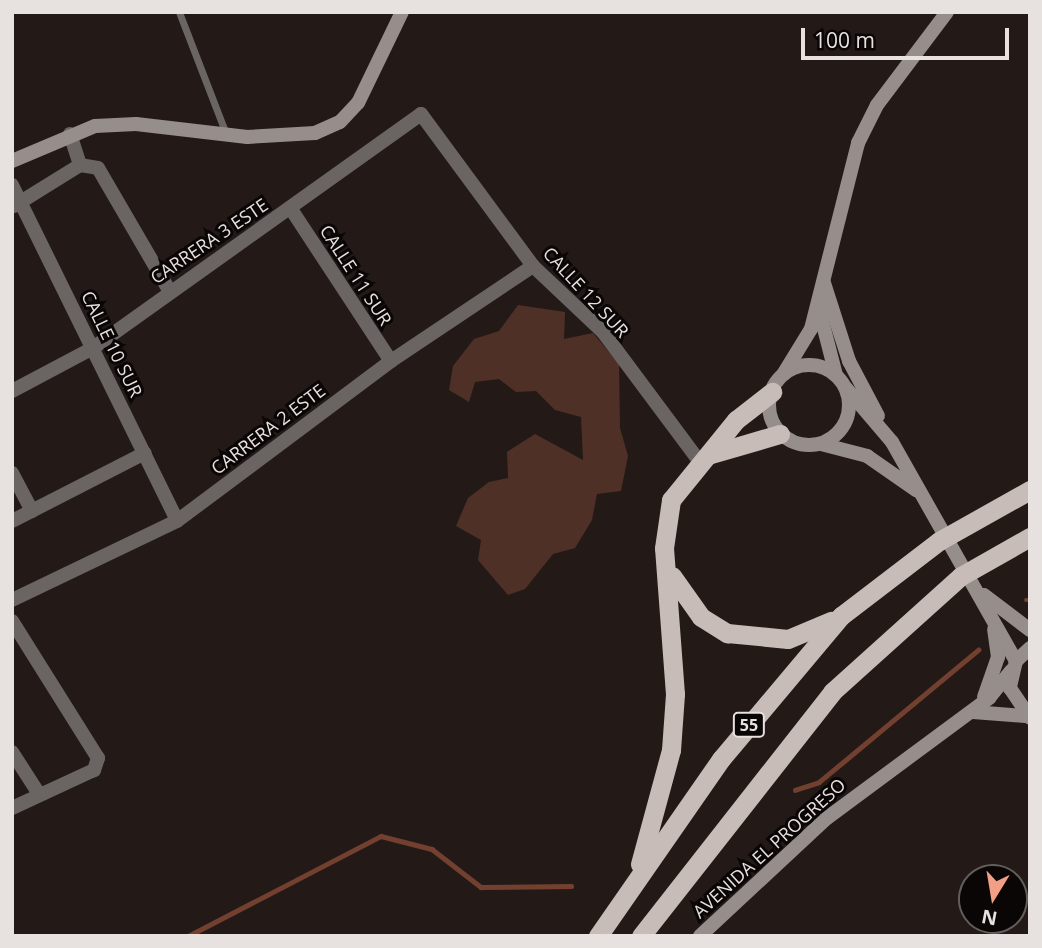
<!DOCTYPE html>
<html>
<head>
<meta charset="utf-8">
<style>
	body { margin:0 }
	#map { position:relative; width:1042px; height:948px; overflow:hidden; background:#231a17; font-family:"Open Sans",sans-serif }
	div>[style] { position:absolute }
	.green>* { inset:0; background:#4f3027 }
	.stream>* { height:4.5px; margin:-2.25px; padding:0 2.25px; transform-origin:2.25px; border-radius:2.25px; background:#734030 }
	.service>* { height:7px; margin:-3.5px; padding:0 3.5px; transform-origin:3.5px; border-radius:3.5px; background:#6a6463 }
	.minor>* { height:14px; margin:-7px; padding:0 7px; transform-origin:7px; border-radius:7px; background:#6a6463 }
	.secondary>* { height:14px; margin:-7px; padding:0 7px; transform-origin:7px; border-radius:7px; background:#968e8b }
	.secondary>.ring { margin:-7px; padding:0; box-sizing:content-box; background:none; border:14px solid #968e8b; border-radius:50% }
	.trunk>* { height:19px; margin:-9.5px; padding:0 9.5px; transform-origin:9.5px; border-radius:9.5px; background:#c8bcb9 }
	span { translate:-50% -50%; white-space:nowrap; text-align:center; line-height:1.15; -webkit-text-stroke:6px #0a0605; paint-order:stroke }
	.shield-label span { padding:2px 5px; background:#0a0605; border:2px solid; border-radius:5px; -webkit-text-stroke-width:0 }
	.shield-label { font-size:16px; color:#e7e1df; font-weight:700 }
	.street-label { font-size:18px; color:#e7e1df }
	.frame { position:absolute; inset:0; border:14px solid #e7e1df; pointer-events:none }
	.north { position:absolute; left:958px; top:864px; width:70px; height:70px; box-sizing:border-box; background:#0a0605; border:2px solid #625e5c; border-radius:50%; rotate:191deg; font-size:19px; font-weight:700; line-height:28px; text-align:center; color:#e7e1df }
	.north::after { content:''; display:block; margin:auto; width:24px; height:32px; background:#f39f85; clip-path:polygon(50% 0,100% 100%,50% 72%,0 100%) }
	.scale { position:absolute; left:801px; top:28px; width:208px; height:32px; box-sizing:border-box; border:4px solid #e7e1df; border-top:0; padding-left:9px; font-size:21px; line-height:24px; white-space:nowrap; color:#e7e1df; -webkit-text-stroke:5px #0a0605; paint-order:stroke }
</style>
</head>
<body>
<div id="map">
	<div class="green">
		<i style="clip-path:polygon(518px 305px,565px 312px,564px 339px,593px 333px,619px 364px,620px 428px,628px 456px,621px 491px,597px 494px,592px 520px,575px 548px,553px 554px,525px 589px,508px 595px,478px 560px,481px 540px,456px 526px,468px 498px,489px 482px,508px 478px,507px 452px,535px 434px,583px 460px,581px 417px,555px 410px,536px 391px,516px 392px,499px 379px,475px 382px,469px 402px,449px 390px,453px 366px,474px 339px,499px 331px)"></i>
	</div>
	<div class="stream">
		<i style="left:1026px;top:600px;width:4px"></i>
		<i style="left:795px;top:790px;width:25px;rotate:-18deg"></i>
		<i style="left:819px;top:782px;width:207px;rotate:-39.7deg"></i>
		<i style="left:188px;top:936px;width:217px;rotate:-27.4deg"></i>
		<i style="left:381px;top:836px;width:53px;rotate:14.3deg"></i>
		<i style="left:432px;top:849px;width:62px;rotate:37.8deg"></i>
		<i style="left:481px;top:887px;width:90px;rotate:-0.6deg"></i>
	</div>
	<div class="service">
		<i style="left:179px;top:12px;width:131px;rotate:68.9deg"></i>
	</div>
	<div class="minor">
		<i style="left:70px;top:134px;width:33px;rotate:72deg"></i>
		<i style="left:12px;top:185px;width:374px;rotate:63.8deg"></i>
		<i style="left:14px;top:206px;width:78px;rotate:-31.8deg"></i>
		<i style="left:80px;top:165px;width:18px;rotate:9deg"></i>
		<i style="left:98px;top:168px;width:141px;rotate:59.8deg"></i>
		<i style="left:291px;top:209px;width:182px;rotate:56.7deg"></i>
		<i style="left:12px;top:391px;width:92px;rotate:-28deg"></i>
		<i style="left:93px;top:348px;width:403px;rotate:-35.5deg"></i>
		<i style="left:421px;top:114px;width:189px;rotate:53.6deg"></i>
		<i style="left:533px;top:266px;width:96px;rotate:43.3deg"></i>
		<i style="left:603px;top:332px;width:161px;rotate:53.3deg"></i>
		<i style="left:12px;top:473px;width:43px;rotate:62.2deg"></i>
		<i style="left:12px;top:521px;width:149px;rotate:-27.1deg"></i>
		<i style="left:12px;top:600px;width:183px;rotate:-25.6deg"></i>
		<i style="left:177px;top:521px;width:267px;rotate:-36.8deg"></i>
		<i style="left:391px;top:361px;width:171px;rotate:-33.8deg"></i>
		<i style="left:12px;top:621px;width:162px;rotate:57.9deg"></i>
		<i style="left:98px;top:758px;width:13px;rotate:108deg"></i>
		<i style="left:94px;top:770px;width:90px;rotate:155.1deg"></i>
		<i style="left:12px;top:752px;width:50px;rotate:57.3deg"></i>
	</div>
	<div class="secondary">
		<i style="left:12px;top:161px;width:90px;rotate:-22.9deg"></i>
		<i style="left:95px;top:126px;width:41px;rotate:-2.8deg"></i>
		<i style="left:136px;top:124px;width:112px;rotate:6.7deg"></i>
		<i style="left:247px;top:137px;width:68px;rotate:-3.4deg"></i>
		<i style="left:315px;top:133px;width:27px;rotate:-24deg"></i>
		<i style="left:340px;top:122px;width:26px;rotate:-47deg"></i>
		<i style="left:358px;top:103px;width:101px;rotate:-64.2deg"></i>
		<i style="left:824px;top:283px;width:82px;rotate:72.2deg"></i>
		<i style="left:849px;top:361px;width:62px;rotate:62.2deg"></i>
		<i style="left:819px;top:309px;width:68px;rotate:75.6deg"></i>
		<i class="ring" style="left:769px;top:365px;width:66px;height:66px"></i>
		<i style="left:784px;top:373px;width:52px;rotate:-58.5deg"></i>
		<i style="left:811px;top:329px;width:192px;rotate:-75.8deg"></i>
		<i style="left:858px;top:143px;width:42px;rotate:-63.4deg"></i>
		<i style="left:877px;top:105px;width:116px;rotate:-53deg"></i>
		<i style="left:846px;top:388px;width:71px;rotate:49.6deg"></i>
		<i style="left:892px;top:442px;width:252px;rotate:60.5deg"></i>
		<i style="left:821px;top:444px;width:48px;rotate:14.6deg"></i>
		<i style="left:867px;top:456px;width:60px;rotate:34.8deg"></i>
		<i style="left:984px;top:595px;width:58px;rotate:37.3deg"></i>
		<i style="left:1030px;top:648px;width:19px;rotate:137deg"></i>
		<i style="left:1016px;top:661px;width:28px;rotate:103deg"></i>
		<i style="left:1010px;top:688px;width:36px;rotate:56deg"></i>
		<i style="left:984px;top:697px;width:42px;rotate:-70.7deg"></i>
		<i style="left:998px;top:657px;width:28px;rotate:-98deg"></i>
		<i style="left:973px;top:712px;width:52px;rotate:4.4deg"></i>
		<i style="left:700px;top:936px;width:173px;rotate:-42.9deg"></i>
		<i style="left:827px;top:818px;width:202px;rotate:-36.5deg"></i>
		<i style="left:989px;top:698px;width:35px;rotate:-51deg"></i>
	</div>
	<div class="trunk">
		<i style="left:708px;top:455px;width:75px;rotate:-16.3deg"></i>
		<i style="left:672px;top:576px;width:50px;rotate:54.7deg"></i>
		<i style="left:701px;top:617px;width:31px;rotate:32deg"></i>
		<i style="left:727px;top:633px;width:61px;rotate:5.6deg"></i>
		<i style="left:788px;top:639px;width:47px;rotate:-22.7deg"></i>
		<i style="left:640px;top:864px;width:118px;rotate:-74.8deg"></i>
		<i style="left:671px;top:750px;width:56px;rotate:-85.9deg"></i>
		<i style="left:675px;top:694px;width:146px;rotate:-94.3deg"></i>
		<i style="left:664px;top:548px;width:49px;rotate:-81.7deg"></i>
		<i style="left:671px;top:500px;width:103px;rotate:-50.9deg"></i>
		<i style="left:736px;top:420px;width:46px;rotate:-37.9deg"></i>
		<i style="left:598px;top:936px;width:216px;rotate:-55.2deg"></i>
		<i style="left:721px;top:759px;width:187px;rotate:-50deg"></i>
		<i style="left:841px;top:616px;width:123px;rotate:-37.4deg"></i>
		<i style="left:939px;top:541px;width:104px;rotate:-29.3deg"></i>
		<i style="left:641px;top:936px;width:310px;rotate:-51.9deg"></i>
		<i style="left:832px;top:692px;width:173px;rotate:-42deg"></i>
		<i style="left:961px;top:576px;width:79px;rotate:-29.5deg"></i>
	</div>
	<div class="shield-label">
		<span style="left:749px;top:725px">55</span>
	</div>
	<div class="street-label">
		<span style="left:209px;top:241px;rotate:-34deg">CARRERA 3 ESTE</span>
		<span style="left:356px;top:275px;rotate:57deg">CALLE 11 SUR</span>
		<span style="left:586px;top:292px;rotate:47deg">CALLE 12 SUR</span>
		<span style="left:112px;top:344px;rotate:64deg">CALLE 10 SUR</span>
		<span style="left:268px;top:429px;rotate:-37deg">CARRERA 2 ESTE</span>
		<span style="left:769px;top:848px;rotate:-42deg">AVENIDA EL PROGRESO</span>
	</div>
	<div class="frame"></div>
	<div class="north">N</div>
	<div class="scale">100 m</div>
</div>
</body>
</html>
